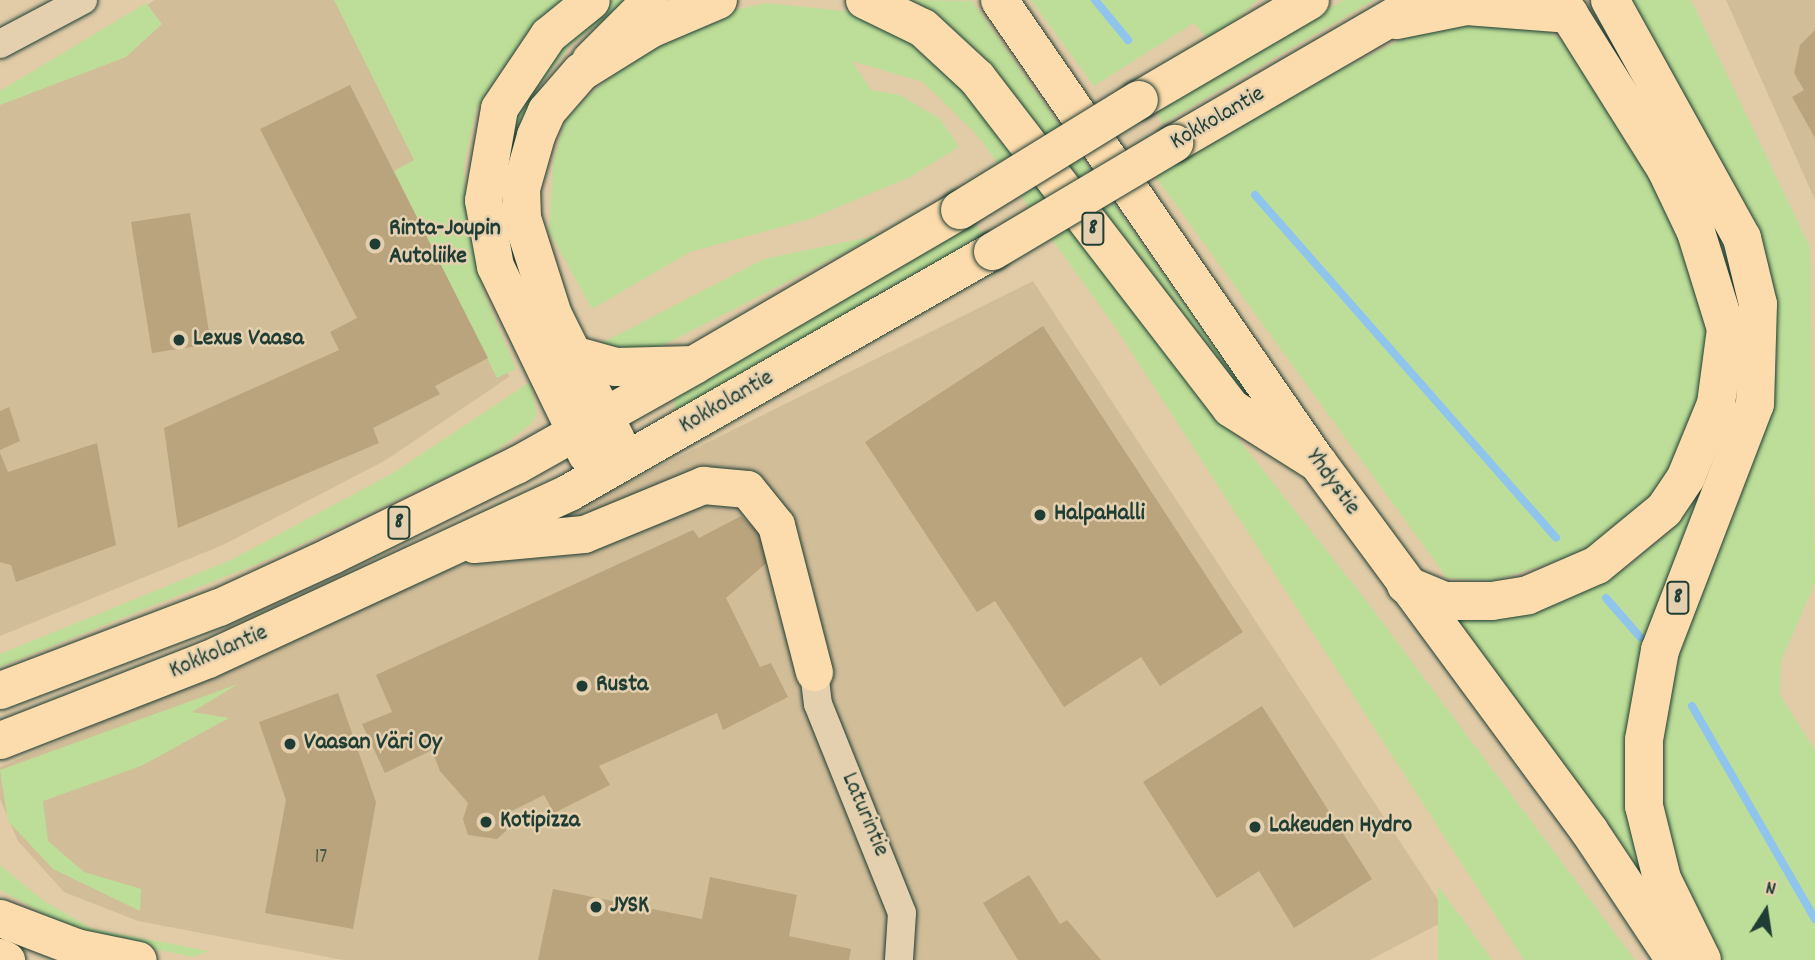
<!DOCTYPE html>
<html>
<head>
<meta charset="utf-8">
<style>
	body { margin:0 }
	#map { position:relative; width:1815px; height:960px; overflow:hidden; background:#e2cca8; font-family:Dekko,sans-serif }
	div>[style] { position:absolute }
	.built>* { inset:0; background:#d2bd99 }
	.green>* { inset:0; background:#bdde98 }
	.stream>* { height:8px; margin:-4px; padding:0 4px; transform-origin:4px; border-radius:4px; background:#8fc4ed }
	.building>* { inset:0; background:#b9a47e }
	.roads { filter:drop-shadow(0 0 2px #1f3d34) drop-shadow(0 0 2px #1f3d34) }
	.minor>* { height:28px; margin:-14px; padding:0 14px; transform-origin:14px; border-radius:14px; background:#e4d0ae }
	.major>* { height:37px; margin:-18.5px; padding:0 18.5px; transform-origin:18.5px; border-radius:18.5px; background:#fcdcac }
	.highway>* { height:38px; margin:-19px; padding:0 19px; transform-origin:19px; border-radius:19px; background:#fcdcac }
	.bridges { filter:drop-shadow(0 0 2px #1f3d34) drop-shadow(0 0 2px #1f3d34) }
	.major-bridge>* { height:37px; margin:-18.5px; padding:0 18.5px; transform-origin:18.5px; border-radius:18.5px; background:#fcdcac }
	.highway-bridge>* { height:38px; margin:-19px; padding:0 19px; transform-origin:19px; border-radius:19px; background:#fcdcac }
	.dots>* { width:19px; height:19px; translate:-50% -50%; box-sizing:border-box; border:4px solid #e4d0ae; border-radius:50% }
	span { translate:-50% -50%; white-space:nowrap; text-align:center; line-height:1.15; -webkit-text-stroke:5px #e4d0ae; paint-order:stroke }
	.number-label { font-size:21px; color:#465746 }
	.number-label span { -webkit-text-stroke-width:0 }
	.shield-label span { padding:2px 5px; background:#e4d0ae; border:2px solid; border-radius:5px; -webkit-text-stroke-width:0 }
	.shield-label { font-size:23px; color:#1f3d34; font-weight:700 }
	.street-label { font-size:24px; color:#1f3d34 }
	.poi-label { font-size:24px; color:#1f3d34; font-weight:700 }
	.left { translate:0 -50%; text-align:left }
	.north { position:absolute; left:1731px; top:876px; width:70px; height:70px; -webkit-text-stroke:5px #e4d0ae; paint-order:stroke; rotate:12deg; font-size:19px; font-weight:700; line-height:28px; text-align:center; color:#1f3d34 }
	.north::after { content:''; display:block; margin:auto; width:24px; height:32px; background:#1f3d34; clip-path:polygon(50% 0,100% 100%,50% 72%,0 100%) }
</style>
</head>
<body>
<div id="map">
	<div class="built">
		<i style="clip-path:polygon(155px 0,365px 0,509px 377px,386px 460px,223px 545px,0 636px,0 95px)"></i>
		<i style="clip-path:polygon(1726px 0,1815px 0,1815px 200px)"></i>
		<i style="clip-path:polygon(1033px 281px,1450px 918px,1370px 960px,343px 960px,138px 921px,64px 892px,18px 841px,0 799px,0 767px,479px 556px)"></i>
	</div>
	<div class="green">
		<i style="clip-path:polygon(334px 0,564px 0,501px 70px,476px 110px,464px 165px,466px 215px,483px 291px,516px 369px,497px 378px,394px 171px,414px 160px)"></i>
		<i style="clip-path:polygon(611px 0,629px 0,571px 45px,543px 81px,522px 120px,505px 208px,494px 207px,499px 141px,558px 42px)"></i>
		<i style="clip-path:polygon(905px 0,972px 1px,1261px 413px)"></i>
		<i style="clip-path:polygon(1031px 0,1258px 0,1211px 42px,1194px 23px,1094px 86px)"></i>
		<i style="clip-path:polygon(1344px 0,1374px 0,1162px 124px,1157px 111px)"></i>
		<i style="clip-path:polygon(1624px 0,1691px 0,1810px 247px,1815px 583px,1781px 661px,1780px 695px,1815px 750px,1815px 960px,1716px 960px,1662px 827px,1661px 730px,1688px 609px,1768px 414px,1776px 370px,1772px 313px)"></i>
		<i style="clip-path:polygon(146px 3px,162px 24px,126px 57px,0 105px,0 91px)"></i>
		<i style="clip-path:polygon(766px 3px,871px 14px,932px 52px,1365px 599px,1635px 960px,1524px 960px,1118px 331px,977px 135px,923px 82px,852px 61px,871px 90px,900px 95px,940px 119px,959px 147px,910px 177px,810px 219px,690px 252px,592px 309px,549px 231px,553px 163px,567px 115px,642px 49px,704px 17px)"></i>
		<i style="clip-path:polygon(1439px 21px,1532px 22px,1573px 47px,1673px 212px,1711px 339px,1702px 403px,1652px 507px,1601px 546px,1494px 581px,1447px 578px,1155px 176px,1326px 77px)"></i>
		<i style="clip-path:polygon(973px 220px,983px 235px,677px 415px,673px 398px)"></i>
		<i style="clip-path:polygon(879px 235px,664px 345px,635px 356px,600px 344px,764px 259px)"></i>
		<i style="clip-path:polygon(1719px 239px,1739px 289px,1750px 374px,1650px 629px,1653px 903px,1456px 619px,1587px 590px,1629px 566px,1676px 526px,1707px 475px,1713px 243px)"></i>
		<i style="clip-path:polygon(530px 382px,537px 413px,532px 423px,487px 458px,274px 557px,0 667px,0 654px,231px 560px,393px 473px)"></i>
		<i style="clip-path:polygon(238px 684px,192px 712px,229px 718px,141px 766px,43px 801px,48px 841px,84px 872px,141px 889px,140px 911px,53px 869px,8px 821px,0 770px)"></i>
		<i style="clip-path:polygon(0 865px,45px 902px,93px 929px,209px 951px,193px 957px,82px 934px,0 890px)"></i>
		<i style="clip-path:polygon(1438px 886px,1472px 932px,1492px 960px,1438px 960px)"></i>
	</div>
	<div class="stream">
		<i style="left:1095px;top:0;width:52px;rotate:50.5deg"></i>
		<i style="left:1255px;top:195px;width:456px;rotate:48.7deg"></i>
		<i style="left:1606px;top:598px;width:52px;rotate:48.9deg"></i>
		<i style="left:1692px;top:706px;width:246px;rotate:60deg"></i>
	</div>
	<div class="building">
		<i style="clip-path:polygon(1815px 30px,1815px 138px,1792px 97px,1804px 90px,1794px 73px,1800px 45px)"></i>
		<i style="clip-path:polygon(350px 85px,488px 358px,435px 386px,440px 394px,373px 428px,379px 443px,178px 528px,164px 428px,339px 350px,330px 332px,357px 318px,260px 129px)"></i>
		<i style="clip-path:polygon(190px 213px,211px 344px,152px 353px,131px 222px)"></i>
		<i style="clip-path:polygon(1043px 326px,1243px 632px,1160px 686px,1141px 657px,1064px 707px,995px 601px,977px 612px,865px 442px)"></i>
		<i style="clip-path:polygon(9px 407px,20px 441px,0 450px,0 411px)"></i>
		<i style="clip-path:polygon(97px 443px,116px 545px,16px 582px,11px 565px,0 562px,0 453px,8px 472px)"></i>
		<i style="clip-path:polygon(741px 516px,760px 533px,772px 558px,726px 598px,760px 667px,771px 663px,788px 697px,723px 730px,717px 713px,599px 766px,610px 785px,554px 813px,544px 795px,508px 813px,506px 831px,497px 839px,468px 835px,463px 819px,468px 803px,440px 771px,432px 750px,385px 773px,362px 724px,392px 712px,376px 675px,693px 530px,699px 538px)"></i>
		<i style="clip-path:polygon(338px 693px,376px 802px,353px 929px,265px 913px,286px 800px,259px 722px)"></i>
		<i style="clip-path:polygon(1262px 706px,1372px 879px,1294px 928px,1259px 871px,1217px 898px,1143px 782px)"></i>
		<i style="clip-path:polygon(1029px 875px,1060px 924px,1067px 920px,1101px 960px,1018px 960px,983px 903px)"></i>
		<i style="clip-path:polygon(710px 877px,797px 895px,789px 936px,851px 949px,849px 960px,538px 960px,553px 889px,702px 919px)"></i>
	</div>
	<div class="roads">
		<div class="minor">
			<i style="left:0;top:44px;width:94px;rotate:-27.9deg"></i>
			<i style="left:814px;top:672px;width:32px;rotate:83deg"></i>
			<i style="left:818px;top:704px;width:225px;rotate:68.1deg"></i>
			<i style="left:902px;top:913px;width:47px;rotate:93.7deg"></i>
		</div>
		<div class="major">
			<i style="left:999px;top:0;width:562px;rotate:55.43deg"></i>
			<i style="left:1396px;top:20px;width:71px;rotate:-11.3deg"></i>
			<i style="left:1466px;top:6px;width:104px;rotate:4.4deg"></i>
			<i style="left:590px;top:60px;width:85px;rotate:-45deg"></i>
			<i style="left:1174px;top:143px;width:285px;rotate:-30.1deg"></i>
			<i style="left:573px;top:355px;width:94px;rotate:62.9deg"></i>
			<i style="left:586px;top:454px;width:209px;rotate:-115.8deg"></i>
			<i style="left:495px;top:266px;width:67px;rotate:-100.3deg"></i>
			<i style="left:483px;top:200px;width:93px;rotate:-80.1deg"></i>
			<i style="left:499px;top:108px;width:88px;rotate:-56.1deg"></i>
			<i style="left:548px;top:35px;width:55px;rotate:-39.1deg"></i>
			<i style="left:474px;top:544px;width:110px;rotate:-5.2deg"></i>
			<i style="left:584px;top:534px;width:129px;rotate:-22.4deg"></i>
			<i style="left:703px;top:485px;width:44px;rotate:5.2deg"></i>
			<i style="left:747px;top:489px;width:46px;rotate:51.1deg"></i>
			<i style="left:776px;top:525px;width:152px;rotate:75.5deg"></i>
			<i style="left:0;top:690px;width:234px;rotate:-20.8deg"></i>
			<i style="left:219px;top:607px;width:124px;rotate:-24.7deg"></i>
			<i style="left:332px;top:555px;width:205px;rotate:-26.1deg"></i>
			<i style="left:516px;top:465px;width:204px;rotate:-29.3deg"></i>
			<i style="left:0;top:740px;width:223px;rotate:-21.3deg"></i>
			<i style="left:208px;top:659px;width:398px;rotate:-24.8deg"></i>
			<i style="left:569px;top:492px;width:487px;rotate:-29.7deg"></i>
			<i style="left:0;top:918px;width:81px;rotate:20.9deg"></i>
			<i style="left:76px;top:947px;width:63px;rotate:11.8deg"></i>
			<i style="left:0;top:957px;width:7px;rotate:27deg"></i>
		</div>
		<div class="highway">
			<i style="left:718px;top:0;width:74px;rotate:156.9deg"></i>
			<i style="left:650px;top:29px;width:81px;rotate:148.1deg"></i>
			<i style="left:581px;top:72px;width:52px;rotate:131.1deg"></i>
			<i style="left:547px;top:111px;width:27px;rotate:114deg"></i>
			<i style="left:536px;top:136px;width:55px;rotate:105.8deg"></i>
			<i style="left:521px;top:189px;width:29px;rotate:88deg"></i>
			<i style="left:522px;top:218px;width:102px;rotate:72.3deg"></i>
			<i style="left:553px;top:315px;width:45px;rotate:63.4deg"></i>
			<i style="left:573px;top:355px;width:45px;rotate:15.6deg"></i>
			<i style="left:616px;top:367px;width:78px;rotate:-1.5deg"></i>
			<i style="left:694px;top:365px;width:308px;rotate:-30.2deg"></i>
			<i style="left:865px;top:0;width:64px;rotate:25.8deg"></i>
			<i style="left:923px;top:28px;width:74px;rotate:42.8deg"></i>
			<i style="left:977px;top:78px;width:416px;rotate:52.4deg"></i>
			<i style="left:1231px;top:408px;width:103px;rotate:32.3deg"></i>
			<i style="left:1318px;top:463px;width:458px;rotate:53.6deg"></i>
			<i style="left:1590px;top:832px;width:154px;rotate:56.4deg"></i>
			<i style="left:1610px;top:0;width:272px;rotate:61deg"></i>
			<i style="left:1742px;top:238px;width:68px;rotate:76.4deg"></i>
			<i style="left:1758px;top:304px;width:100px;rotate:91.7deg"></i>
			<i style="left:1755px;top:404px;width:264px;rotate:111.1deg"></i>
			<i style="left:1660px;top:650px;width:91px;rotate:100.1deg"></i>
			<i style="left:1644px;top:740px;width:66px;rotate:90deg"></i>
			<i style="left:1644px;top:806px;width:75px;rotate:76.1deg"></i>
			<i style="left:1662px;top:879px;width:90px;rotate:63.7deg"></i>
			<i style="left:1139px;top:100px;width:198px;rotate:-30.3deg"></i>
			<i style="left:1406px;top:585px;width:41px;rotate:22.8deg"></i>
			<i style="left:1444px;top:601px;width:48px"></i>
			<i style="left:1492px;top:601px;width:36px;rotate:-9deg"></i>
			<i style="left:1528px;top:595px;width:75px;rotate:-23.5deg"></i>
			<i style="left:1597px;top:565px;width:87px;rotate:-39.4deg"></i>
			<i style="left:1664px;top:510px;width:40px;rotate:-56deg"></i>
			<i style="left:1686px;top:477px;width:79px;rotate:-67.7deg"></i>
			<i style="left:1716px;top:404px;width:76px;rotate:-82.4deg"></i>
			<i style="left:1726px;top:329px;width:102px;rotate:-107.2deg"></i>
			<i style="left:1696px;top:232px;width:70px;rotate:-115.5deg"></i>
			<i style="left:1666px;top:169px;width:199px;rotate:-122.1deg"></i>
		</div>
	</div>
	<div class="bridges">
		<div class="major-bridge">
			<i style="left:992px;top:251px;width:212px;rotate:-30.7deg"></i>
		</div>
		<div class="highway-bridge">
			<i style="left:960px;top:210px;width:210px;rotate:-31.6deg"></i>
		</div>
	</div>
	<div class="dots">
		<i style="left:375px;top:244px;background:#1f3d34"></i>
		<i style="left:179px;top:340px;background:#1f3d34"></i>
		<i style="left:1040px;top:515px;background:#1f3d34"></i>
		<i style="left:582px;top:686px;background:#1f3d34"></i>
		<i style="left:290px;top:744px;background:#1f3d34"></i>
		<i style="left:486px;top:822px;background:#1f3d34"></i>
		<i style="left:1255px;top:827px;background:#1f3d34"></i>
		<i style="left:596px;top:907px;background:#1f3d34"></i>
	</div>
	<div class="number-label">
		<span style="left:321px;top:858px">17</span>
	</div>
	<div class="shield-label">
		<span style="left:1093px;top:229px">8</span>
		<span style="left:399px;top:523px">8</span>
		<span style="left:1678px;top:598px">8</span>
	</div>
	<div class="street-label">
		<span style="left:1218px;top:119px;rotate:-30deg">Kokkolantie</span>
		<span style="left:727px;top:403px;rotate:-30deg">Kokkolantie</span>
		<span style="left:1332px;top:483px;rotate:54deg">Yhdystie</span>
		<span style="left:219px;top:653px;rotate:-23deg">Kokkolantie</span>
		<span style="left:864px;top:815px;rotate:67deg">Laturintie</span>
	</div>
	<div class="poi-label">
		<span class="left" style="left:389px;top:244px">Rinta-Joupin<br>Autoliike</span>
		<span class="left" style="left:193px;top:340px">Lexus Vaasa</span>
		<span class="left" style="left:1054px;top:515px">HalpaHalli</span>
		<span class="left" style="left:596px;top:686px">Rusta</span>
		<span class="left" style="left:304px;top:744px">Vaasan Väri Oy</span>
		<span class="left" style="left:500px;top:822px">Kotipizza</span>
		<span class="left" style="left:1269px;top:827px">Lakeuden Hydro</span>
		<span class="left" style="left:610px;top:907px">JYSK</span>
	</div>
	<div class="north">N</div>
</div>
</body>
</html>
